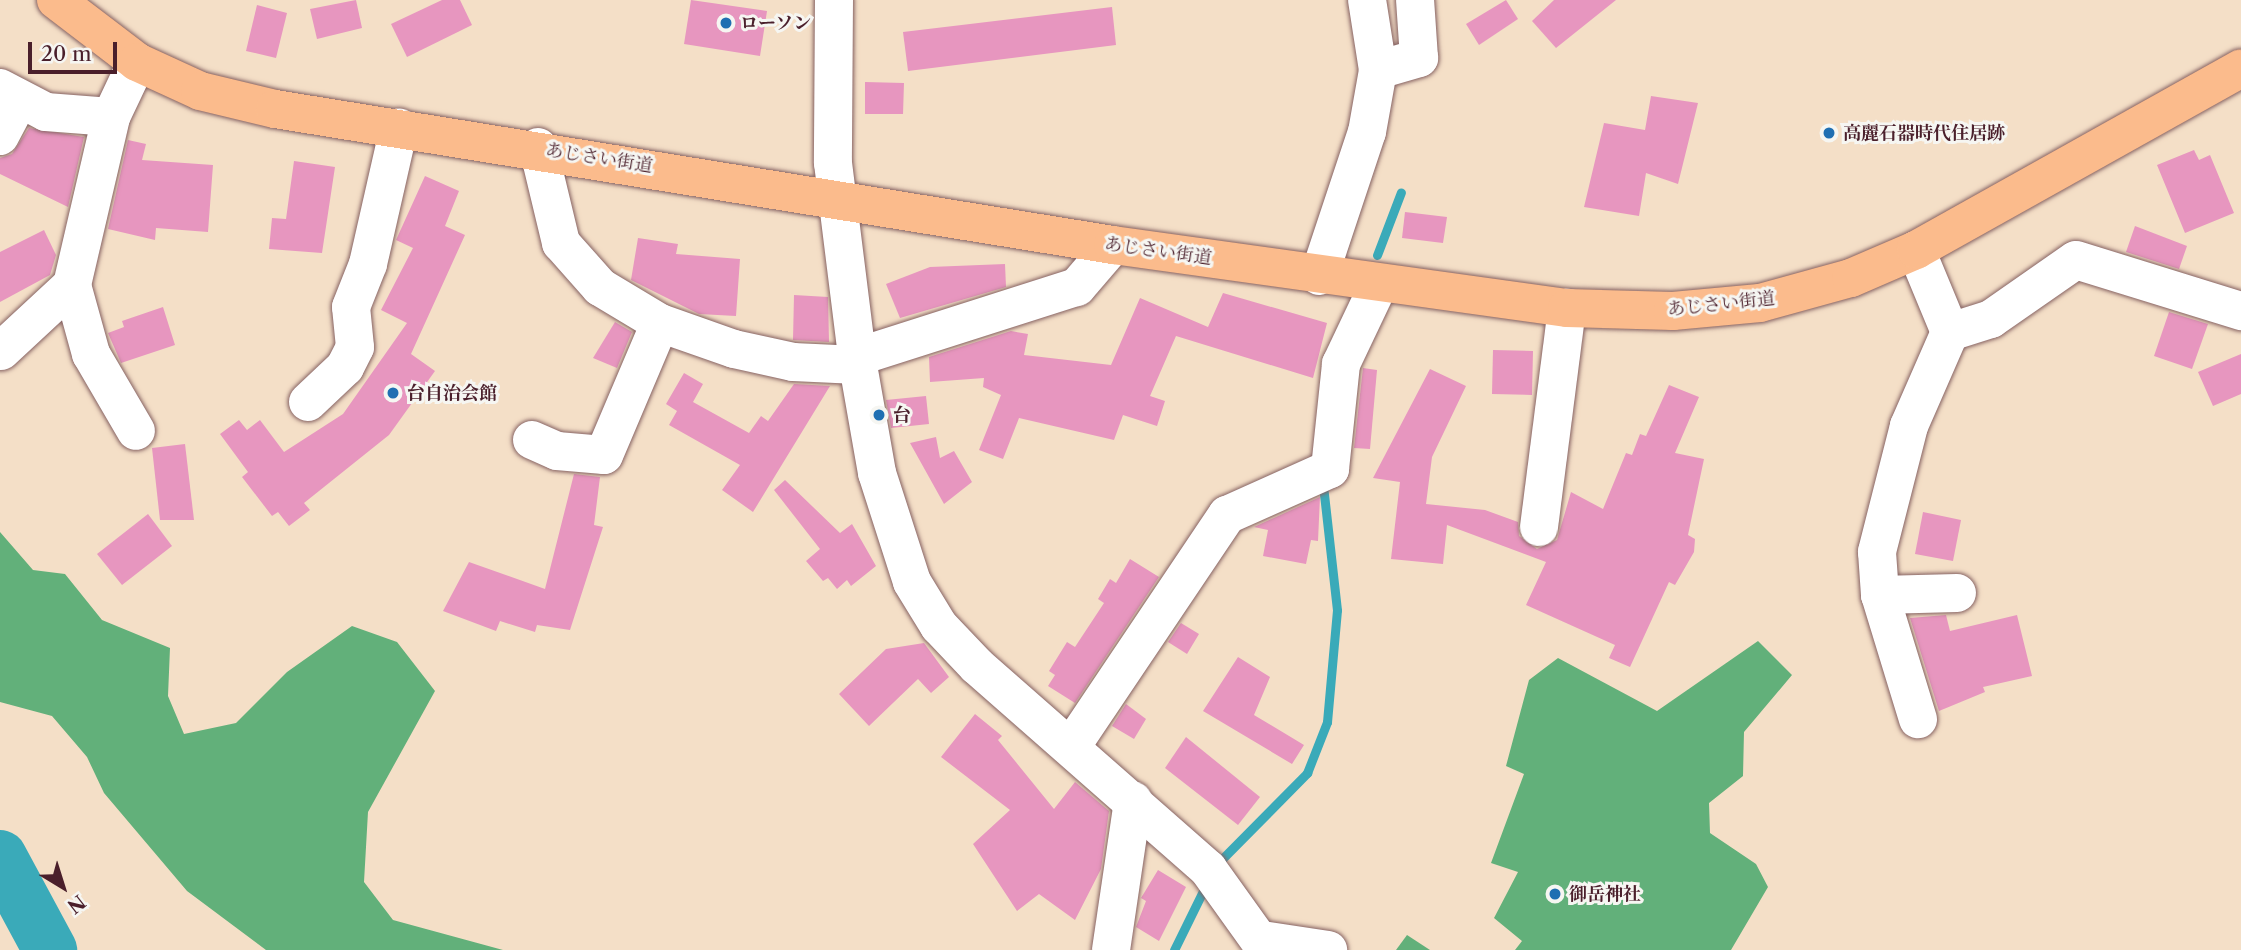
<!DOCTYPE html>
<html>
<head>
<meta charset="utf-8">
<style>
	body { margin:0 }
	#map { position:relative; width:2241px; height:950px; overflow:hidden; background:#f4dfc7; font-family:"Libre Caslon Text","Noto Serif JP",serif }
	div>[style] { position:absolute }
	.forest>* { inset:0; background:#62b07a }
	.stream>* { height:9px; margin:-4.5px; padding:0 4.5px; transform-origin:4.5px; border-radius:4.5px; background:#3aaab9 }
	.river>* { height:54px; margin:-27px; padding:0 27px; transform-origin:27px; border-radius:27px; background:#3aaab9 }
	.building>* { inset:0; background:#e796bf }
	.roads { filter:drop-shadow(0 0 2px #866262) drop-shadow(0 0 2px #866262) }
	.minor>* { height:38px; margin:-19px; padding:0 19px; transform-origin:19px; border-radius:19px; background:#fff }
	.highway>* { height:38px; margin:-19px; padding:0 19px; transform-origin:19px; border-radius:19px; background:#fbbb8c }
	.dots>* { width:19px; height:19px; translate:-50% -50%; box-sizing:border-box; border:4px solid #f6f6f2; border-radius:50% }
	span { translate:-50% -50%; white-space:nowrap; text-align:center; line-height:1.15; -webkit-text-stroke:6px #f6f6f2; paint-order:stroke }
	.poi-label { font-size:18px; color:#4a1f2b; font-weight:700 }
	.left { translate:0 -50%; text-align:left }
	.street-label { font-size:18px; color:#4a1f2b }
	.north { position:absolute; left:28px; top:852px; width:70px; height:70px; -webkit-text-stroke:5px #f6f6f2; paint-order:stroke; rotate:142deg; font-size:19px; font-weight:700; line-height:28px; text-align:center; color:#4a1f2b }
	.north::after { content:''; display:block; margin:auto; width:24px; height:32px; background:#4a1f2b; clip-path:polygon(50% 0,100% 100%,50% 72%,0 100%) }
	.scale { position:absolute; left:28px; top:42px; width:89px; height:32px; box-sizing:border-box; border:4px solid #4a1f2b; border-top:0; padding-left:9px; font-size:21px; line-height:24px; white-space:nowrap; color:#4a1f2b; -webkit-text-stroke:5px #f6f6f2; paint-order:stroke }
</style>
</head>
<body>
<div id="map">
	<div class="forest">
		<i style="clip-path:polygon(0 532px,33px 570px,65px 574px,102px 620px,170px 648px,168px 696px,184px 734px,236px 723px,287px 672px,352px 626px,397px 642px,435px 691px,368px 812px,364px 882px,393px 920px,503px 950px,266px 950px,187px 891px,104px 793px,87px 757px,52px 716px,0 702px)"></i>
		<i style="clip-path:polygon(1758px 641px,1792px 675px,1744px 732px,1743px 776px,1709px 803px,1710px 833px,1756px 864px,1768px 887px,1731px 950px,1515px 950px,1522px 941px,1494px 918px,1518px 872px,1491px 863px,1524px 774px,1506px 766px,1529px 680px,1558px 658px,1657px 711px)"></i>
		<i style="clip-path:polygon(1407px 935px,1430px 950px,1396px 950px)"></i>
	</div>
	<div class="stream">
		<i style="left:1377px;top:255px;width:67px;rotate:-69.1deg"></i>
		<i style="left:1223px;top:858px;width:120px;rotate:-45.3deg"></i>
		<i style="left:1307px;top:773px;width:55px;rotate:-68.6deg"></i>
		<i style="left:1327px;top:722px;width:112px;rotate:-84.9deg"></i>
		<i style="left:1337px;top:610px;width:126px;rotate:-96.4deg"></i>
		<i style="left:1174px;top:950px;width:64px;rotate:-63.8deg"></i>
	</div>
	<div class="river">
		<i style="left:0;top:857px;width:106px;rotate:61.7deg"></i>
	</div>
	<div class="building">
		<i style="clip-path:polygon(356px 0,362px 28px,317px 39px,310px 9px)"></i>
		<i style="clip-path:polygon(442px 0,460px 0,472px 25px,407px 57px,391px 24px)"></i>
		<i style="clip-path:polygon(691px 0,767px 11px,760px 56px,684px 44px)"></i>
		<i style="clip-path:polygon(1506px 0,1518px 19px,1479px 45px,1466px 24px)"></i>
		<i style="clip-path:polygon(1554px 0,1616px 0,1556px 48px,1532px 21px)"></i>
		<i style="clip-path:polygon(257px 5px,287px 13px,276px 58px,246px 51px)"></i>
		<i style="clip-path:polygon(1112px 7px,1116px 45px,908px 71px,903px 32px)"></i>
		<i style="clip-path:polygon(865px 82px,904px 83px,903px 114px,865px 114px)"></i>
		<i style="clip-path:polygon(1651px 96px,1698px 103px,1678px 184px,1646px 173px,1639px 216px,1584px 207px,1604px 123px,1645px 130px)"></i>
		<i style="clip-path:polygon(29px 128px,84px 137px,68px 207px,0 174px,0 158px,12px 154px)"></i>
		<i style="clip-path:polygon(128px 140px,146px 144px,142px 160px,213px 165px,208px 232px,156px 228px,155px 240px,108px 229px)"></i>
		<i style="clip-path:polygon(2194px 150px,2199px 160px,2210px 155px,2234px 213px,2185px 233px,2157px 165px)"></i>
		<i style="clip-path:polygon(294px 161px,335px 167px,322px 253px,269px 249px,272px 218px,286px 219px)"></i>
		<i style="clip-path:polygon(425px 176px,459px 191px,445px 226px,465px 235px,411px 354px,435px 371px,389px 435px,304px 503px,310px 510px,289px 526px,278px 512px,272px 516px,242px 477px,248px 472px,220px 434px,239px 420px,247px 430px,260px 420px,284px 452px,343px 414px,407px 323px,381px 310px,413px 248px,396px 240px)"></i>
		<i style="clip-path:polygon(1405px 212px,1447px 217px,1443px 243px,1402px 238px)"></i>
		<i style="clip-path:polygon(2135px 226px,2187px 246px,2179px 269px,2126px 252px)"></i>
		<i style="clip-path:polygon(44px 230px,56px 255px,50px 275px,0 302px,0 252px)"></i>
		<i style="clip-path:polygon(638px 238px,678px 244px,676px 254px,740px 259px,736px 316px,699px 314px,631px 280px)"></i>
		<i style="clip-path:polygon(1005px 264px,1006px 287px,900px 318px,886px 284px,930px 267px)"></i>
		<i style="clip-path:polygon(1223px 293px,1327px 323px,1313px 378px,1176px 336px,1150px 396px,1165px 401px,1157px 426px,1123px 415px,1114px 440px,1019px 418px,1003px 459px,979px 450px,1001px 395px,983px 387px,984px 378px,930px 382px,929px 357px,1011px 331px,1028px 334px,1024px 355px,1111px 365px,1140px 298px,1208px 327px)"></i>
		<i style="clip-path:polygon(794px 295px,828px 297px,829px 342px,793px 340px)"></i>
		<i style="clip-path:polygon(163px 307px,175px 345px,121px 363px,108px 333px,124px 327px,122px 321px)"></i>
		<i style="clip-path:polygon(2169px 312px,2208px 324px,2192px 369px,2154px 356px)"></i>
		<i style="clip-path:polygon(615px 322px,632px 332px,617px 368px,593px 358px)"></i>
		<i style="clip-path:polygon(1493px 350px,1533px 351px,1532px 395px,1492px 394px)"></i>
		<i style="clip-path:polygon(2241px 354px,2241px 394px,2213px 406px,2198px 372px)"></i>
		<i style="clip-path:polygon(1363px 368px,1377px 370px,1370px 449px,1354px 448px)"></i>
		<i style="clip-path:polygon(1430px 369px,1466px 386px,1432px 457px,1426px 504px,1485px 510px,1518px 522px,1519px 536px,1537px 549px,1557px 540px,1571px 492px,1603px 509px,1626px 453px,1632px 455px,1640px 434px,1646px 436px,1669px 385px,1699px 397px,1675px 453px,1704px 459px,1688px 535px,1695px 539px,1694px 552px,1675px 585px,1669px 582px,1630px 667px,1609px 658px,1615px 645px,1526px 605px,1546px 562px,1447px 525px,1443px 564px,1391px 559px,1400px 482px,1373px 478px)"></i>
		<i style="clip-path:polygon(684px 373px,703px 384px,693px 402px,749px 433px,761px 416px,768px 421px,794px 384px,830px 386px,753px 512px,722px 490px,740px 465px,669px 425px,677px 411px,666px 404px)"></i>
		<i style="clip-path:polygon(926px 396px,929px 424px,891px 428px,886px 400px)"></i>
		<i style="clip-path:polygon(936px 437px,940px 458px,954px 451px,972px 482px,944px 504px,910px 443px)"></i>
		<i style="clip-path:polygon(185px 444px,194px 520px,160px 520px,152px 448px)"></i>
		<i style="clip-path:polygon(574px 474px,600px 477px,594px 525px,603px 527px,570px 630px,537px 625px,535px 632px,500px 621px,496px 631px,443px 611px,469px 562px,545px 589px)"></i>
		<i style="clip-path:polygon(785px 480px,840px 533px,852px 524px,876px 566px,851px 586px,847px 580px,837px 589px,828px 578px,823px 581px,806px 561px,820px 549px,774px 490px)"></i>
		<i style="clip-path:polygon(1320px 497px,1318px 541px,1311px 540px,1306px 564px,1263px 556px,1268px 530px,1254px 527px)"></i>
		<i style="clip-path:polygon(1923px 512px,1961px 520px,1953px 561px,1915px 554px)"></i>
		<i style="clip-path:polygon(148px 514px,172px 546px,122px 585px,97px 554px)"></i>
		<i style="clip-path:polygon(1130px 559px,1159px 577px,1075px 703px,1048px 686px,1055px 675px,1049px 671px,1067px 642px,1075px 647px,1104px 603px,1098px 599px,1110px 579px,1116px 583px)"></i>
		<i style="clip-path:polygon(1946px 615px,1950px 631px,2017px 615px,2032px 676px,1983px 687px,1985px 692px,1939px 711px,1910px 618px)"></i>
		<i style="clip-path:polygon(1181px 623px,1199px 634px,1187px 654px,1168px 642px)"></i>
		<i style="clip-path:polygon(924px 643px,949px 677px,931px 693px,918px 679px,869px 726px,839px 694px,886px 649px)"></i>
		<i style="clip-path:polygon(1238px 657px,1270px 677px,1254px 715px,1304px 745px,1292px 764px,1203px 711px)"></i>
		<i style="clip-path:polygon(1126px 704px,1146px 719px,1134px 739px,1112px 726px)"></i>
		<i style="clip-path:polygon(975px 714px,1002px 736px,998px 740px,1054px 809px,1075px 782px,1109px 811px,1101px 869px,1075px 920px,1039px 894px,1017px 911px,973px 844px,1010px 810px,941px 757px)"></i>
		<i style="clip-path:polygon(1186px 737px,1260px 797px,1238px 825px,1165px 768px)"></i>
		<i style="clip-path:polygon(1158px 870px,1186px 887px,1159px 941px,1136px 927px,1146px 901px,1141px 898px)"></i>
	</div>
	<div class="roads">
		<div class="minor">
			<i style="left:834px;top:0;width:163px;rotate:90.4deg"></i>
			<i style="left:833px;top:163px;width:204px;rotate:82.9deg"></i>
			<i style="left:858px;top:365px;width:110px;rotate:80deg"></i>
			<i style="left:877px;top:473px;width:114px;rotate:72.2deg"></i>
			<i style="left:912px;top:582px;width:52px;rotate:58.5deg"></i>
			<i style="left:939px;top:626px;width:55px;rotate:46.5deg"></i>
			<i style="left:977px;top:666px;width:308px;rotate:41.3deg"></i>
			<i style="left:1208px;top:869px;width:100px;rotate:54.4deg"></i>
			<i style="left:1378px;top:70px;width:43px;rotate:-16.3deg"></i>
			<i style="left:1419px;top:58px;width:58px;rotate:-93.9deg"></i>
			<i style="left:0;top:88px;width:52px;rotate:27.6deg"></i>
			<i style="left:46px;top:112px;width:65px;rotate:4.4deg"></i>
			<i style="left:111px;top:117px;width:61px;rotate:-64.7deg"></i>
			<i style="left:0;top:136px;width:41px;rotate:-62.2deg"></i>
			<i style="left:538px;top:147px;width:99px;rotate:76.5deg"></i>
			<i style="left:561px;top:243px;width:59px;rotate:48.4deg"></i>
			<i style="left:600px;top:287px;width:70px;rotate:31deg"></i>
			<i style="left:660px;top:323px;width:78px;rotate:19.4deg"></i>
			<i style="left:734px;top:349px;width:60px;rotate:12.4deg"></i>
			<i style="left:793px;top:362px;width:65px;rotate:2.6deg"></i>
			<i style="left:1916px;top:250px;width:89px;rotate:67.5deg"></i>
			<i style="left:1950px;top:332px;width:103px;rotate:113.6deg"></i>
			<i style="left:1909px;top:426px;width:130px;rotate:104.3deg"></i>
			<i style="left:1877px;top:552px;width:43px;rotate:86deg"></i>
			<i style="left:1880px;top:595px;width:130px;rotate:73deg"></i>
			<i style="left:1319px;top:276px;width:152px;rotate:-71.6deg"></i>
			<i style="left:1367px;top:132px;width:63px;rotate:-79.9deg"></i>
			<i style="left:1378px;top:70px;width:71px;rotate:-98.9deg"></i>
			<i style="left:72px;top:285px;width:72px;rotate:74.6deg"></i>
			<i style="left:91px;top:354px;width:89px;rotate:59.7deg"></i>
			<i style="left:1950px;top:332px;width:43px;rotate:-17.6deg"></i>
			<i style="left:1991px;top:319px;width:103px;rotate:-34.8deg"></i>
			<i style="left:2076px;top:260px;width:173px;rotate:17.2deg"></i>
			<i style="left:1px;top:351px;width:97px;rotate:-42.9deg"></i>
			<i style="left:72px;top:285px;width:172px;rotate:-76.9deg"></i>
			<i style="left:857px;top:357px;width:231px;rotate:-17.7deg"></i>
			<i style="left:1077px;top:287px;width:55px;rotate:-49.4deg"></i>
			<i style="left:308px;top:402px;width:51px;rotate:-43.4deg"></i>
			<i style="left:345px;top:367px;width:22px;rotate:-63deg"></i>
			<i style="left:355px;top:347px;width:40px;rotate:-95.7deg"></i>
			<i style="left:351px;top:307px;width:46px;rotate:-68.4deg"></i>
			<i style="left:368px;top:264px;width:140px;rotate:-77.2deg"></i>
			<i style="left:532px;top:440px;width:27px;rotate:24deg"></i>
			<i style="left:557px;top:451px;width:47px;rotate:4.9deg"></i>
			<i style="left:604px;top:455px;width:143px;rotate:-67deg"></i>
			<i style="left:1539px;top:527px;width:221px;rotate:-82.7deg"></i>
			<i style="left:1880px;top:595px;width:77px;rotate:-1.5deg"></i>
			<i style="left:1071px;top:747px;width:280px;rotate:-56.1deg"></i>
			<i style="left:1227px;top:515px;width:113px;rotate:-24.1deg"></i>
			<i style="left:1330px;top:469px;width:106px;rotate:-84deg"></i>
			<i style="left:1341px;top:364px;width:89px;rotate:-64.6deg"></i>
			<i style="left:1262px;top:940px;width:67px;rotate:8.6deg"></i>
			<i style="left:1111px;top:950px;width:151px;rotate:-81.6deg"></i>
		</div>
		<div class="highway">
			<i style="left:56px;top:0;width:102px;rotate:37.4deg"></i>
			<i style="left:137px;top:62px;width:69px;rotate:24.7deg"></i>
			<i style="left:200px;top:91px;width:77px;rotate:13.5deg"></i>
			<i style="left:275px;top:109px;width:849px;rotate:9.22deg"></i>
			<i style="left:1113px;top:245px;width:458px;rotate:7.9deg"></i>
			<i style="left:1567px;top:308px;width:106px;rotate:1.6deg"></i>
			<i style="left:1673px;top:311px;width:87px;rotate:-5.3deg"></i>
			<i style="left:1760px;top:303px;width:94px;rotate:-15.4deg"></i>
			<i style="left:1851px;top:278px;width:71px;rotate:-23.3deg"></i>
			<i style="left:1916px;top:250px;width:372px;rotate:-29.2deg"></i>
		</div>
	</div>
	<div class="dots">
		<i style="left:726px;top:23px;background:#1f6fb2"></i>
		<i style="left:1829px;top:133px;background:#1f6fb2"></i>
		<i style="left:393px;top:393px;background:#1f6fb2"></i>
		<i style="left:879px;top:415px;background:#1f6fb2"></i>
		<i style="left:1555px;top:894px;background:#1f6fb2"></i>
	</div>
	<div class="poi-label">
		<span class="left" style="left:740px;top:23px">ローソン</span>
		<span class="left" style="left:1843px;top:133px">高麗石器時代住居跡</span>
		<span class="left" style="left:407px;top:393px">台自治会館</span>
		<span class="left" style="left:893px;top:415px">台</span>
		<span class="left" style="left:1569px;top:894px">御岳神社</span>
	</div>
	<div class="street-label">
		<span style="left:599px;top:158px;rotate:9deg">あじさい街道</span>
		<span style="left:1158px;top:251px;rotate:8deg">あじさい街道</span>
		<span style="left:1721px;top:304px;rotate:-6deg">あじさい街道</span>
	</div>
	<div class="north">N</div>
	<div class="scale">20 m</div>
</div>
</body>
</html>
